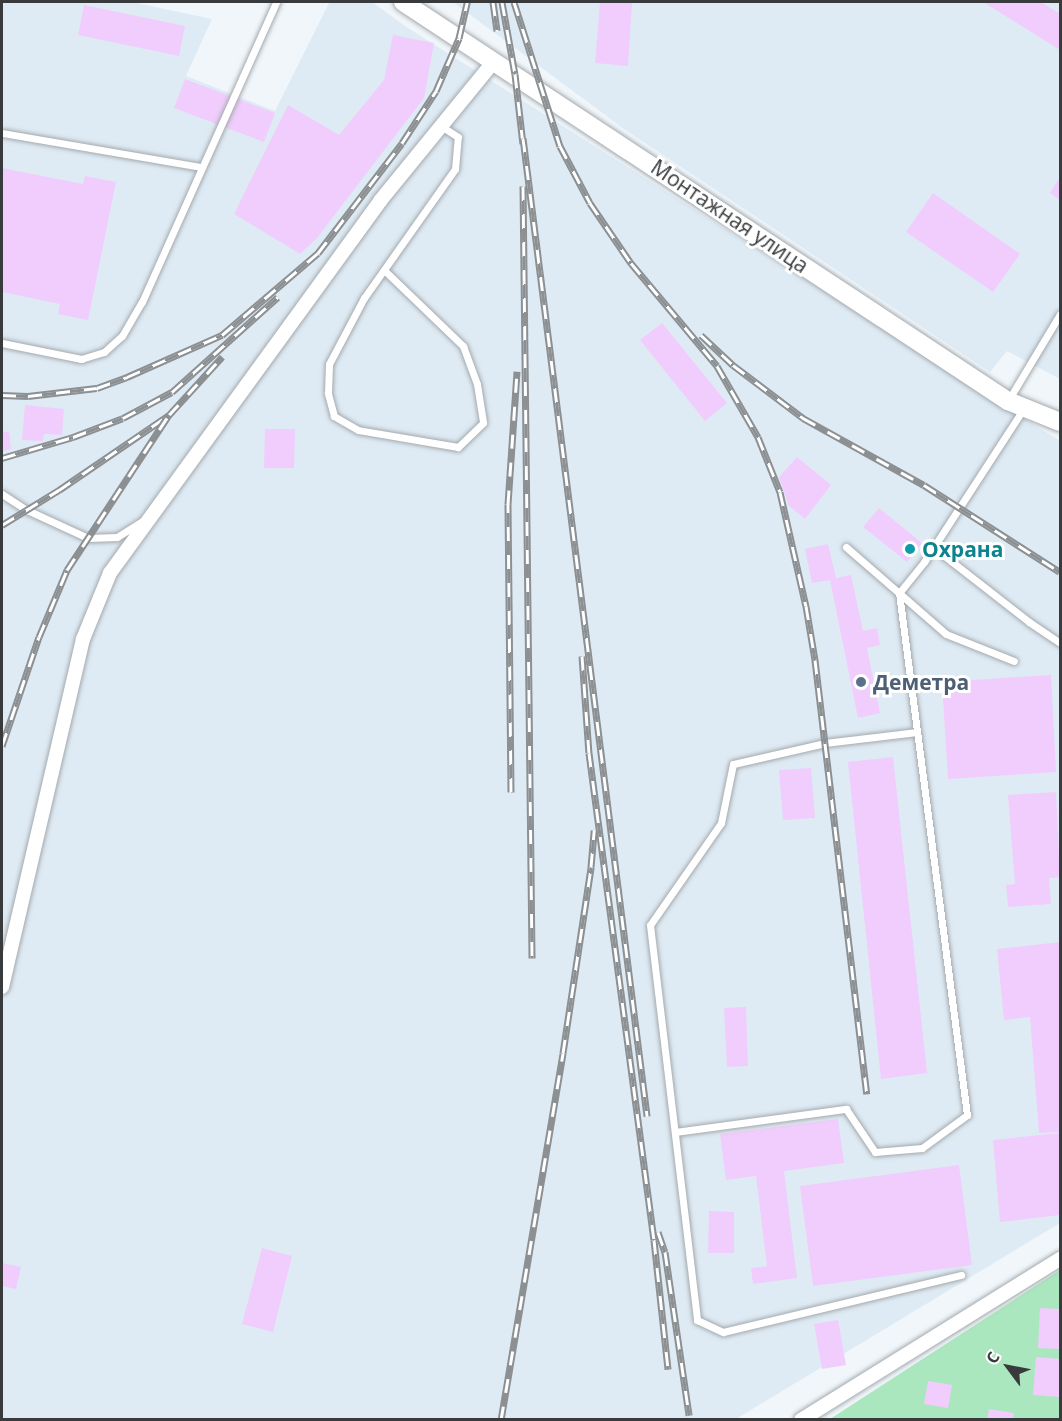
<!DOCTYPE html>
<html>
<head>
<meta charset="utf-8">
<style>
	body { margin:0 }
	#map { position:relative; width:1062px; height:1421px; overflow:hidden; background:#f0f6fa; font-family:"Open Sans",sans-serif }
	div>[style] { position:absolute }
	.built>* { inset:0; background:#dfebf4 }
	.green>* { inset:0; background:#abe7be }
	.building>* { inset:0; background:#f0cdfc }
	.roads { filter:drop-shadow(0 0 2px #a4aaae) drop-shadow(0 0 2px #a4aaae) }
	.service>* { height:7px; margin:-3.5px; padding:0 3.5px; transform-origin:3.5px; border-radius:3.5px; background:#fff }
	.minor>* { height:14px; margin:-7px; padding:0 7px; transform-origin:7px; border-radius:7px; background:#fff }
	.tertiary>* { height:18px; margin:-9px; padding:0 9px; transform-origin:9px; border-radius:9px; background:#fff }
	.rail>* { height:7px; margin-top:-3.5px; transform-origin:0; background:repeating-linear-gradient(90deg,#fff 0 14px,#8c9092 0 28px); box-sizing:border-box; border-block:2px solid #8c9092 }
	.dots>* { width:16px; height:16px; translate:-50% -50%; box-sizing:border-box; border:3px solid #fff; border-radius:50% }
	span { translate:-50% -50%; white-space:nowrap; text-align:center; line-height:1.15; -webkit-text-stroke:6px #fff; paint-order:stroke }
	.street-label { font-size:21px; color:#383a3c }
	.culture-label { font-size:21px; color:#0d838f; font-weight:700 }
	.left { translate:0 -50%; text-align:left }
	.service-label { font-size:21px; color:#4e5e75; font-weight:700 }
	.frame { position:absolute; inset:0; border:3px solid #383a3c; pointer-events:none }
	.north { position:absolute; left:978px; top:1337px; width:60px; height:60px; -webkit-text-stroke:4px #fff; paint-order:stroke; rotate:302deg; font-size:16px; font-weight:700; line-height:24px; text-align:center; color:#383a3c }
	.north::after { content:''; display:block; margin:auto; width:21px; height:27px; background:#383a3c; clip-path:polygon(50% 0,100% 100%,50% 72%,0 100%) }
</style>
</head>
<body>
<div id="map">
	<div class="built">
		<i style="clip-path:polygon(2px 2px,132px 2px,212px 19px,186px 76px,275px 111px,329px 3px,372px 2px,408px 28px,1060px 441px,1060px 1223px,736px 1419px,2px 1420px)"></i>
		<i style="clip-path:polygon(453px 2px,1060px 2px,1060px 379px,1007px 351px,990px 372px,624px 129px)"></i>
	</div>
	<div class="green">
		<i style="clip-path:polygon(1060px 1270px,1060px 1419px,830px 1419px)"></i>
	</div>
	<div class="building">
		<i style="clip-path:polygon(600px 2px,632px 2px,628px 66px,595px 63px)"></i>
		<i style="clip-path:polygon(983px 2px,1041px 2px,1060px 14px,1060px 50px)"></i>
		<i style="clip-path:polygon(84px 5px,185px 26px,179px 56px,78px 35px)"></i>
		<i style="clip-path:polygon(393px 35px,434px 43px,424px 98px,317px 238px,300px 254px,234px 214px,288px 105px,339px 135px,384px 80px)"></i>
		<i style="clip-path:polygon(185px 79px,275px 113px,264px 142px,174px 108px)"></i>
		<i style="clip-path:polygon(2px 168px,83px 184px,85px 176px,116px 182px,88px 320px,58px 314px,60px 304px,2px 292px)"></i>
		<i style="clip-path:polygon(1060px 177px,1060px 200px,1050px 193px)"></i>
		<i style="clip-path:polygon(933px 193px,1020px 254px,993px 292px,906px 232px)"></i>
		<i style="clip-path:polygon(662px 323px,727px 403px,705px 421px,640px 340px)"></i>
		<i style="clip-path:polygon(25px 405px,64px 409px,62px 435px,44px 434px,43px 441px,22px 440px)"></i>
		<i style="clip-path:polygon(265px 429px,295px 429px,294px 468px,264px 468px)"></i>
		<i style="clip-path:polygon(9px 431px,11px 449px,2px 451px,2px 433px)"></i>
		<i style="clip-path:polygon(797px 457px,831px 485px,805px 519px,789px 506px,779px 477px)"></i>
		<i style="clip-path:polygon(879px 508px,922px 543px,907px 562px,863px 527px)"></i>
		<i style="clip-path:polygon(828px 544px,836px 578px,851px 575px,863px 631px,877px 628px,880px 645px,867px 648px,880px 713px,858px 718px,830px 580px,812px 583px,805px 549px)"></i>
		<i style="clip-path:polygon(1051px 675px,1056px 772px,948px 779px,942px 682px)"></i>
		<i style="clip-path:polygon(893px 757px,927px 1073px,881px 1079px,848px 762px)"></i>
		<i style="clip-path:polygon(811px 768px,815px 818px,783px 820px,779px 770px)"></i>
		<i style="clip-path:polygon(1056px 792px,1060px 877px,1049px 878px,1051px 904px,1008px 907px,1006px 885px,1015px 884px,1008px 795px)"></i>
		<i style="clip-path:polygon(1060px 942px,1060px 1132px,1039px 1133px,1030px 1017px,1004px 1020px,997px 949px)"></i>
		<i style="clip-path:polygon(746px 1007px,748px 1066px,727px 1067px,724px 1008px)"></i>
		<i style="clip-path:polygon(838px 1119px,844px 1163px,784px 1171px,797px 1278px,753px 1284px,751px 1268px,767px 1266px,756px 1176px,726px 1180px,720px 1134px)"></i>
		<i style="clip-path:polygon(1060px 1133px,1060px 1215px,1000px 1222px,993px 1140px)"></i>
		<i style="clip-path:polygon(959px 1165px,972px 1265px,813px 1286px,800px 1186px)"></i>
		<i style="clip-path:polygon(709px 1211px,734px 1212px,734px 1253px,708px 1253px)"></i>
		<i style="clip-path:polygon(262px 1248px,292px 1256px,273px 1332px,242px 1324px)"></i>
		<i style="clip-path:polygon(2px 1263px,21px 1267px,16px 1289px,2px 1286px)"></i>
		<i style="clip-path:polygon(1040px 1308px,1060px 1309px,1060px 1349px,1038px 1348px)"></i>
		<i style="clip-path:polygon(838px 1320px,846px 1365px,822px 1369px,814px 1324px)"></i>
		<i style="clip-path:polygon(1036px 1357px,1060px 1359px,1060px 1397px,1033px 1395px)"></i>
		<i style="clip-path:polygon(928px 1381px,952px 1385px,948px 1408px,924px 1404px)"></i>
		<i style="clip-path:polygon(989px 1409px,1014px 1413px,1013px 1420px,987px 1420px)"></i>
	</div>
	<div class="roads">
		<div class="service">
			<i style="left:2px;top:133px;width:202px;rotate:9.7deg"></i>
			<i style="left:384px;top:270px;width:110px;rotate:43.9deg"></i>
			<i style="left:463px;top:346px;width:40px;rotate:69.8deg"></i>
			<i style="left:477px;top:384px;width:39px;rotate:81deg"></i>
			<i style="left:483px;top:423px;width:35px;rotate:136deg"></i>
			<i style="left:458px;top:447px;width:101px;rotate:-170.4deg"></i>
			<i style="left:358px;top:430px;width:28px;rotate:-150deg"></i>
			<i style="left:334px;top:416px;width:24px;rotate:-105deg"></i>
			<i style="left:328px;top:393px;width:29px;rotate:-88deg"></i>
			<i style="left:329px;top:364px;width:75px;rotate:-62.1deg"></i>
			<i style="left:364px;top:298px;width:158px;rotate:-54.8deg"></i>
			<i style="left:455px;top:169px;width:32px;rotate:-85deg"></i>
			<i style="left:458px;top:137px;width:20px;rotate:-147deg"></i>
			<i style="left:2px;top:343px;width:81px;rotate:11.4deg"></i>
			<i style="left:81px;top:359px;width:24px;rotate:-17deg"></i>
			<i style="left:104px;top:352px;width:24px;rotate:-42deg"></i>
			<i style="left:122px;top:336px;width:39px;rotate:-60deg"></i>
			<i style="left:142px;top:302px;width:329px;rotate:-65.9deg"></i>
			<i style="left:1009px;top:399px;width:99px;rotate:-59deg"></i>
			<i style="left:2px;top:494px;width:30px;rotate:33deg"></i>
			<i style="left:27px;top:510px;width:67px;rotate:24.7deg"></i>
			<i style="left:88px;top:538px;width:29px;rotate:-2deg"></i>
			<i style="left:117px;top:537px;width:31px;rotate:-32deg"></i>
			<i style="left:846px;top:547px;width:70px;rotate:41deg"></i>
			<i style="left:899px;top:593px;width:40px;rotate:-51deg"></i>
			<i style="left:924px;top:562px;width:184px;rotate:-57deg"></i>
			<i style="left:933px;top:547px;width:122px;rotate:38deg"></i>
			<i style="left:1029px;top:622px;width:37px;rotate:34deg"></i>
			<i style="left:899px;top:593px;width:62px;rotate:41.1deg"></i>
			<i style="left:946px;top:634px;width:73px;rotate:21.7deg"></i>
			<i style="left:917px;top:732px;width:93px;rotate:173.2deg"></i>
			<i style="left:825px;top:743px;width:94px;rotate:167.1deg"></i>
			<i style="left:733px;top:764px;width:60px;rotate:101.5deg"></i>
			<i style="left:721px;top:823px;width:124px;rotate:124.8deg"></i>
			<i style="left:650px;top:925px;width:398px;rotate:83.2deg"></i>
			<i style="left:697px;top:1320px;width:29px;rotate:25deg"></i>
			<i style="left:723px;top:1332px;width:245px;rotate:-13.5deg"></i>
			<i style="left:675px;top:1132px;width:173px;rotate:-7.7deg"></i>
			<i style="left:846px;top:1109px;width:52px;rotate:56deg"></i>
			<i style="left:875px;top:1152px;width:47px;rotate:-4.9deg"></i>
			<i style="left:922px;top:1148px;width:56px;rotate:-36.3deg"></i>
			<i style="left:967px;top:1115px;width:526px;rotate:-97.42deg"></i>
		</div>
		<div class="minor">
			<i style="left:2px;top:987px;width:357px;rotate:-76.9deg"></i>
			<i style="left:83px;top:639px;width:71px;rotate:-67.8deg"></i>
			<i style="left:110px;top:573px;width:460px;rotate:-54deg"></i>
			<i style="left:380px;top:201px;width:181px;rotate:-50.8deg"></i>
			<i style="left:801px;top:1420px;width:305px;rotate:-31.9deg"></i>
		</div>
		<div class="tertiary">
			<i style="left:403px;top:2px;width:725px;rotate:33.41deg"></i>
			<i style="left:1008px;top:401px;width:56px;rotate:22deg"></i>
		</div>
	</div>
	<div class="rail">
		<i style="left:493px;top:2px;width:29px;rotate:82deg"></i>
		<i style="left:502px;top:2px;width:73px;rotate:79.8deg"></i>
		<i style="left:515px;top:74px;width:70px;rotate:83.5deg"></i>
		<i style="left:514px;top:2px;width:151px;rotate:72.3deg"></i>
		<i style="left:560px;top:146px;width:64px;rotate:62.2deg"></i>
		<i style="left:590px;top:203px;width:73px;rotate:55.7deg"></i>
		<i style="left:631px;top:263px;width:134px;rotate:50.1deg"></i>
		<i style="left:717px;top:366px;width:82px;rotate:60deg"></i>
		<i style="left:758px;top:437px;width:59px;rotate:68.2deg"></i>
		<i style="left:780px;top:492px;width:117px;rotate:77.2deg"></i>
		<i style="left:806px;top:606px;width:55px;rotate:80.5deg"></i>
		<i style="left:815px;top:660px;width:437px;rotate:83.2deg"></i>
		<i style="left:523px;top:138px;width:986px;rotate:82.77deg"></i>
		<i style="left:523px;top:186px;width:772px;rotate:89.33deg"></i>
		<i style="left:701px;top:335px;width:44px;rotate:43.2deg"></i>
		<i style="left:733px;top:365px;width:88px;rotate:37.1deg"></i>
		<i style="left:803px;top:418px;width:138px;rotate:29deg"></i>
		<i style="left:924px;top:485px;width:161px;rotate:32.6deg"></i>
		<i style="left:2px;top:395px;width:26px;rotate:2deg"></i>
		<i style="left:28px;top:396px;width:69px;rotate:-6.6deg"></i>
		<i style="left:97px;top:388px;width:32px;rotate:-20deg"></i>
		<i style="left:127px;top:377px;width:104px;rotate:-23.9deg"></i>
		<i style="left:222px;top:335px;width:126px;rotate:-40.5deg"></i>
		<i style="left:318px;top:253px;width:138px;rotate:-52.6deg"></i>
		<i style="left:402px;top:143px;width:62px;rotate:-56.8deg"></i>
		<i style="left:436px;top:91px;width:58px;rotate:-66.5deg"></i>
		<i style="left:459px;top:38px;width:37px;rotate:-77deg"></i>
		<i style="left:2px;top:458px;width:74px;rotate:-16.5deg"></i>
		<i style="left:73px;top:437px;width:53px;rotate:-20.8deg"></i>
		<i style="left:123px;top:418px;width:55px;rotate:-28deg"></i>
		<i style="left:172px;top:392px;width:142px;rotate:-41.9deg"></i>
		<i style="left:2px;top:525px;width:67px;rotate:-31.6deg"></i>
		<i style="left:59px;top:490px;width:133px;rotate:-34.3deg"></i>
		<i style="left:169px;top:415px;width:79px;rotate:-47.6deg"></i>
		<i style="left:582px;top:656px;width:97px;rotate:85.9deg"></i>
		<i style="left:589px;top:753px;width:491px;rotate:82.4deg"></i>
		<i style="left:654px;top:1240px;width:130px;rotate:83.8deg"></i>
		<i style="left:2px;top:746px;width:115px;rotate:-71.3deg"></i>
		<i style="left:39px;top:637px;width:73px;rotate:-67.3deg"></i>
		<i style="left:67px;top:570px;width:186px;rotate:-56.7deg"></i>
		<i style="left:511px;top:792px;width:288px;rotate:-90.6deg"></i>
		<i style="left:508px;top:504px;width:133px;rotate:-86.1deg"></i>
		<i style="left:658px;top:1232px;width:21px;rotate:71deg"></i>
		<i style="left:665px;top:1252px;width:165px;rotate:81.6deg"></i>
		<i style="left:501px;top:1420px;width:372px;rotate:-80.4deg"></i>
		<i style="left:563px;top:1053px;width:188px;rotate:-81.4deg"></i>
		<i style="left:591px;top:867px;width:37px;rotate:-85deg"></i>
	</div>
	<div class="dots">
		<i style="left:910px;top:549px;background:#0f9aa8"></i>
		<i style="left:861px;top:682px;background:#5c6f8a"></i>
	</div>
	<div class="street-label">
		<span style="left:730px;top:216px;rotate:34deg">Монтажная улица</span>
	</div>
	<div class="culture-label">
		<span class="left" style="left:922px;top:549px">Охрана</span>
	</div>
	<div class="service-label">
		<span class="left" style="left:873px;top:682px">Деметра</span>
	</div>
	<div class="frame"></div>
	<div class="north">С</div>
</div>
</body>
</html>
